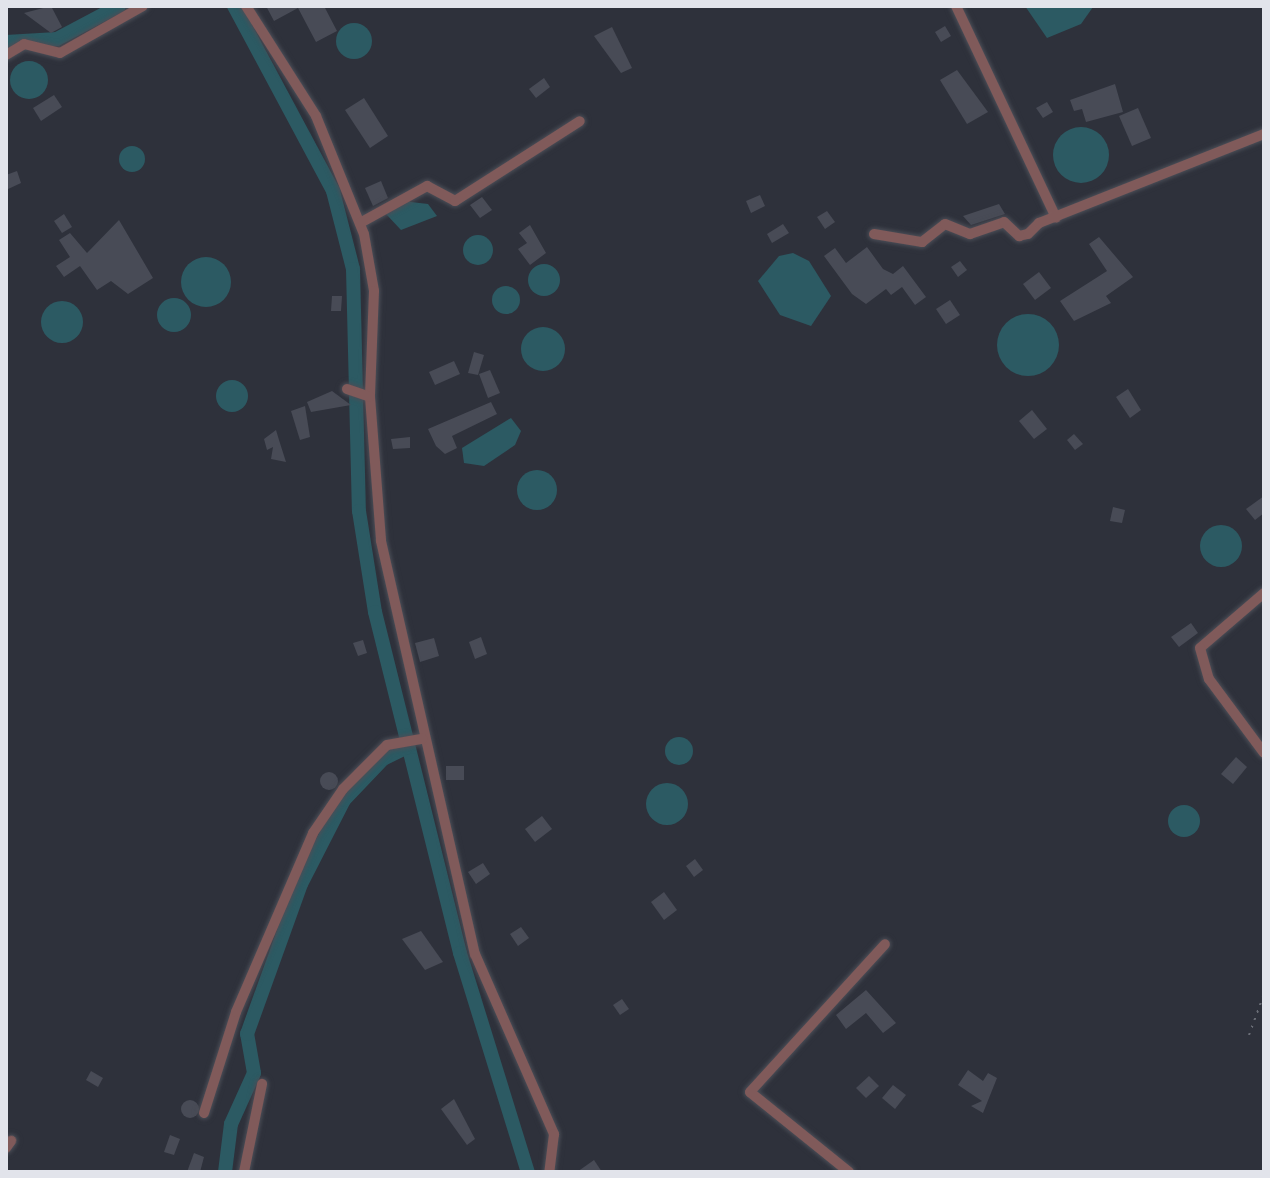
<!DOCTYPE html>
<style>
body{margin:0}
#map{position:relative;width:1270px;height:1178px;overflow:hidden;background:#2e313b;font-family:"PT Sans Narrow",sans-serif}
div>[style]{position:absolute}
.water>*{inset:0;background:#2c5a63}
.round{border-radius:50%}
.canal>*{height:14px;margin:-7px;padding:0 7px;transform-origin:7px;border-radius:7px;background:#2c5a63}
.building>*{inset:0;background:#484b56}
.path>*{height:2px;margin-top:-1px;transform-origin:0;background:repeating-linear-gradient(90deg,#6a6d76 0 2px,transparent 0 8px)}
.roads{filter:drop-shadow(0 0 2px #4b4e57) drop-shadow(0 0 2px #4b4e57)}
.street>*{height:10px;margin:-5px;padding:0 5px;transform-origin:5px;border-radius:5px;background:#805a5a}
span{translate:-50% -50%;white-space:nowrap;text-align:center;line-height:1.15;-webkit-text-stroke:6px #2e313b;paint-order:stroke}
.frame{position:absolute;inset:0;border:8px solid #e2e4eb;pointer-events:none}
</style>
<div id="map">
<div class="water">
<i style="clip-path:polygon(1025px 6px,1092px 6px,1093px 7px,1081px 24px,1047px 38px)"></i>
<i class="round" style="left:336px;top:23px;width:36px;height:36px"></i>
<i class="round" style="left:10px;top:61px;width:38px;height:38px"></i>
<i class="round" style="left:1053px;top:127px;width:56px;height:56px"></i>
<i class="round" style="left:119px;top:146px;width:26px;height:26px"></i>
<i style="clip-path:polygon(403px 201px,428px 204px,437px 216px,401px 230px,386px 214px)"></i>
<i class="round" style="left:463px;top:235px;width:30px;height:30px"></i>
<i style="clip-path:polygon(793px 253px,809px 261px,831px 296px,811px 326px,780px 315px,758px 281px,779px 256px)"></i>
<i class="round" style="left:181px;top:257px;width:50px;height:50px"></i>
<i class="round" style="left:528px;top:264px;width:32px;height:32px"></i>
<i class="round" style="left:492px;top:286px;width:28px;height:28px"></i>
<i class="round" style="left:157px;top:298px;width:34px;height:34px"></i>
<i class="round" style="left:41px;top:301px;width:42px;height:42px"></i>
<i class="round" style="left:997px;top:314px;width:62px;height:62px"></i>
<i class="round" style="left:521px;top:327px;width:44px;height:44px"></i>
<i class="round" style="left:216px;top:380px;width:32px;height:32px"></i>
<i style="clip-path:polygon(511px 418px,521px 431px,515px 445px,484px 466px,464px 463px,462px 448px)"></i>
<i class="round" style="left:517px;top:470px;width:40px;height:40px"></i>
<i class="round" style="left:1200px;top:525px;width:42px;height:42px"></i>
<i class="round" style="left:665px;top:737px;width:28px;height:28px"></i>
<i class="round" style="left:646px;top:783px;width:42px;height:42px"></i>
<i class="round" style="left:1168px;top:805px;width:32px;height:32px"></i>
</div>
<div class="canal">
<i style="left:234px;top:6px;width:210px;rotate:61.8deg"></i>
<i style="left:333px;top:191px;width:81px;rotate:75.6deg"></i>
<i style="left:353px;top:269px;width:242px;rotate:88.6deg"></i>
<i style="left:359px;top:511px;width:102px;rotate:81deg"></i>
<i style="left:375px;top:612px;width:351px;rotate:76deg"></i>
<i style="left:460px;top:953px;width:229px;rotate:72.8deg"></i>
<i style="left:6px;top:42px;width:51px;rotate:-3.4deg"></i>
<i style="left:57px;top:39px;width:70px;rotate:-28deg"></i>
<i style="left:225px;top:1172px;width:48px;rotate:-82.9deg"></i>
<i style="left:231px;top:1124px;width:56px;rotate:-65.7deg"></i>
<i style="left:254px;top:1073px;width:40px;rotate:-100deg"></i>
<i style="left:247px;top:1034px;width:159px;rotate:-70.2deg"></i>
<i style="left:301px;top:884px;width:94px;rotate:-62.9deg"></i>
<i style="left:344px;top:800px;width:57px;rotate:-46.4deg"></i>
<i style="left:383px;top:759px;width:25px;rotate:-26deg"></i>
</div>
<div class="building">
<i style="clip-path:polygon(51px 6px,62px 27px,51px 33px,24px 13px)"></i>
<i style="clip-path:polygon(266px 6px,324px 6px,337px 31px,316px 42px,298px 8px,274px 21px)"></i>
<i style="clip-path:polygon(945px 26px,951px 36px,941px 42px,935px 32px)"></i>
<i style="clip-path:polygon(612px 27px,632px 68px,621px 73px,594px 36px)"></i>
<i style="clip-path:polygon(957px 70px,988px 112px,967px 124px,940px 80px)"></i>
<i style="clip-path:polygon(544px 78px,550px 87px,536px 98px,529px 89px)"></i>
<i style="clip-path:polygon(1115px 84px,1123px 112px,1086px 122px,1082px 109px,1074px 111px,1070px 100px)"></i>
<i style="clip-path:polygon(54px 95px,62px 107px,41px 121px,33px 108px)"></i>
<i style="clip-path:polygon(364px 98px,388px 136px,370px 148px,345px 110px)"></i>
<i style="clip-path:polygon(1047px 102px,1053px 112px,1043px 118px,1036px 108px)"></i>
<i style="clip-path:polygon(1138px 108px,1151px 138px,1132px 146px,1119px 116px)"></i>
<i style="clip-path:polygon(17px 171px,21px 183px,6px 190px,6px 175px)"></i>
<i style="clip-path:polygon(381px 181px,388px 198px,373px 206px,365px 188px)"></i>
<i style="clip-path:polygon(760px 195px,765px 206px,751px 213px,746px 201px)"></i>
<i style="clip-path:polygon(482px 197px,492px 210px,480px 218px,470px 205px)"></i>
<i style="clip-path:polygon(999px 204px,1005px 214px,971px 225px,963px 216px)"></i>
<i style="clip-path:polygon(827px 211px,835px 222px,825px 229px,817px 217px)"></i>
<i style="clip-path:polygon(64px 214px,72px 227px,62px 233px,54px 221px)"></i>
<i style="clip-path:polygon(119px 220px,153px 278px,128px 294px,111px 281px,97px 290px,80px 266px,64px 277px,56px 266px,70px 257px,59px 240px,70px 233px,87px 253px)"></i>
<i style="clip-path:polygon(783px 224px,789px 233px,772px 243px,767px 234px)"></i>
<i style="clip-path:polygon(530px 225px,546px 253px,530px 265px,518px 249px,527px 243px,519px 233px)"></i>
<i style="clip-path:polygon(1099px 237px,1133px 277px,1106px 296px,1111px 303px,1074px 321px,1060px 301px,1107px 271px,1089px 244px)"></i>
<i style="clip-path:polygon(867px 247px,883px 269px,893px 274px,903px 266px,926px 297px,915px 305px,902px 287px,891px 295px,886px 289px,866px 304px,852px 294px,824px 256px,835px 248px,846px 263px)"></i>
<i style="clip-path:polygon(960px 261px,967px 270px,958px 277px,951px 267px)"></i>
<i style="clip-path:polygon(1039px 272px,1051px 288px,1035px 300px,1023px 284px)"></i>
<i style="clip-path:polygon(332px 296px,342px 296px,341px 311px,331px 311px)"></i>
<i style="clip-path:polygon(950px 300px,960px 315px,946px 324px,936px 309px)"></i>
<i style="clip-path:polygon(474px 352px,484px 355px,478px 375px,468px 373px)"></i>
<i style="clip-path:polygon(454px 361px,460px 374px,435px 385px,429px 372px)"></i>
<i style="clip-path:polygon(490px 370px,500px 393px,488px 398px,479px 374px)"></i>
<i style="clip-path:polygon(1128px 389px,1141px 410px,1130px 418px,1116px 397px)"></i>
<i style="clip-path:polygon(332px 391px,351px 405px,311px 412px,307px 402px)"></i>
<i style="clip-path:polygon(491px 402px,497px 414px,452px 436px,457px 448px,445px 454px,436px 446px,428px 429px)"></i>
<i style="clip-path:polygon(305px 406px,310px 437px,300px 440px,291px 411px)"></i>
<i style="clip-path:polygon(1032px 410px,1047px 429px,1034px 439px,1019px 421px)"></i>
<i style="clip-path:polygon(276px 430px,279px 440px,286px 462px,271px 459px,273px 447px,267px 450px,264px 439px)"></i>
<i style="clip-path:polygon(1074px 434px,1083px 444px,1075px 450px,1067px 440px)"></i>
<i style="clip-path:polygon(410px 437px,410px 448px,393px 449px,391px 439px)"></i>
<i style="clip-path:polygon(1264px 496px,1264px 513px,1255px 520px,1246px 509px)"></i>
<i style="clip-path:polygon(1113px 507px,1125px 510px,1122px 523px,1110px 521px)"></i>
<i style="clip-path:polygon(1191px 623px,1198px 633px,1179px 647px,1171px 637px)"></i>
<i style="clip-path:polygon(481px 637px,487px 654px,475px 659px,469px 642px)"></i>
<i style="clip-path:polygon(434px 638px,439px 656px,420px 662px,415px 643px)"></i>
<i style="clip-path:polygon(363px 640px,367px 653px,358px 656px,353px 643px)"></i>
<i style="clip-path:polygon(1236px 757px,1247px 767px,1233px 784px,1221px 774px)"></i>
<i style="clip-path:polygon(446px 766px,464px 766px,464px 780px,446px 780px)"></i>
<i class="round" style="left:320px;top:772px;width:18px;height:18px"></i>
<i style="clip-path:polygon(542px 816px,552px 829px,535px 842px,525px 829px)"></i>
<i style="clip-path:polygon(695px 859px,703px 870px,694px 877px,686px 866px)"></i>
<i style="clip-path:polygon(483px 863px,490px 874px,476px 884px,468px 872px)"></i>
<i style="clip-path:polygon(664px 892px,677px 910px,664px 920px,651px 902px)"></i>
<i style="clip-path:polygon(521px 927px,529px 938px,518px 946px,510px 934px)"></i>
<i style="clip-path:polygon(421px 931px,443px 962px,425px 970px,402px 939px)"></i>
<i style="clip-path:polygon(866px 990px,896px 1023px,883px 1033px,866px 1013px,846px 1029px,836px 1015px)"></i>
<i style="clip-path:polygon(622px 999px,629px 1009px,620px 1015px,613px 1005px)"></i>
<i style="clip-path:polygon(968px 1070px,983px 1081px,988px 1073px,997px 1078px,983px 1113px,971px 1106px,982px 1101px,958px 1085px)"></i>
<i style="clip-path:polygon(91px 1071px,103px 1078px,98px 1087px,86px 1080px)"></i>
<i style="clip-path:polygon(869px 1076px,879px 1086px,866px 1098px,856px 1088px)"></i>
<i style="clip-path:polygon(893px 1085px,906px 1095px,895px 1109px,882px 1098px)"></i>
<i style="clip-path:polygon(454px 1099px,475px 1139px,467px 1145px,441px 1109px)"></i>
<i class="round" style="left:181px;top:1100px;width:18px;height:18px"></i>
<i style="clip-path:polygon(170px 1135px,180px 1139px,174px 1155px,164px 1152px)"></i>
<i style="clip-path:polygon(194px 1153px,204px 1157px,200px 1172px,187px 1172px)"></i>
<i style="clip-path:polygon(594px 1160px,602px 1172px,577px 1172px)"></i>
</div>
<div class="path">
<i style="left:1249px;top:1035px;width:44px;rotate:-69.9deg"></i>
</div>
<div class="roads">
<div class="street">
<i style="left:246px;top:6px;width:130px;rotate:57.5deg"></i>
<i style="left:316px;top:116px;width:127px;rotate:67.9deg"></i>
<i style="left:364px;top:234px;width:58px;rotate:80deg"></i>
<i style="left:374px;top:291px;width:106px;rotate:92.2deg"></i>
<i style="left:370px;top:397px;width:144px;rotate:85.6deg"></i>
<i style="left:381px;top:541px;width:424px;rotate:77.2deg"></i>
<i style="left:475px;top:954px;width:197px;rotate:66.3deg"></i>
<i style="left:554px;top:1134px;width:38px;rotate:97deg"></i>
<i style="left:956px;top:6px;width:234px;rotate:64.7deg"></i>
<i style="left:6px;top:55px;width:21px;rotate:-31deg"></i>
<i style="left:24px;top:44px;width:37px;rotate:14deg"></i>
<i style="left:60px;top:53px;width:95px;rotate:-29.5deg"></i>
<i style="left:360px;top:223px;width:77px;rotate:-28.9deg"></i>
<i style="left:427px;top:186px;width:32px;rotate:28deg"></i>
<i style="left:455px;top:201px;width:148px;rotate:-32.6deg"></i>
<i style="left:874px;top:234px;width:49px;rotate:9.5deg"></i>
<i style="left:922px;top:242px;width:29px;rotate:-38deg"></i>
<i style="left:945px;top:224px;width:27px;rotate:22deg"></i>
<i style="left:970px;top:234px;width:36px;rotate:-19deg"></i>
<i style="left:1004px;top:222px;width:21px;rotate:43deg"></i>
<i style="left:1019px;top:236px;width:9px;rotate:-13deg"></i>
<i style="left:1028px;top:234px;width:16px;rotate:-45deg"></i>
<i style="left:1039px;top:223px;width:242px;rotate:-21.6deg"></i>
<i style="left:347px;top:389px;width:24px;rotate:19deg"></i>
<i style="left:1264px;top:593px;width:84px;rotate:139.3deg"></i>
<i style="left:1200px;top:648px;width:32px;rotate:74deg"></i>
<i style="left:1209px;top:679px;width:92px;rotate:53.4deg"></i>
<i style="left:204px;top:1113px;width:106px;rotate:-72.4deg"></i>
<i style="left:236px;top:1012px;width:195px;rotate:-66.7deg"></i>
<i style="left:313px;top:833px;width:53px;rotate:-55.7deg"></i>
<i style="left:343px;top:789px;width:62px;rotate:-45deg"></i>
<i style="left:387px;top:745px;width:36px;rotate:-10deg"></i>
<i style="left:6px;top:1148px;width:9px;rotate:-54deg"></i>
<i style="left:244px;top:1172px;width:90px;rotate:-78.4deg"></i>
<i style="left:849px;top:1172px;width:127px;rotate:-141.1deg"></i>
<i style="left:750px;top:1092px;width:200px;rotate:-47.6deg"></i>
</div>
</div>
<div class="frame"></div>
</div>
